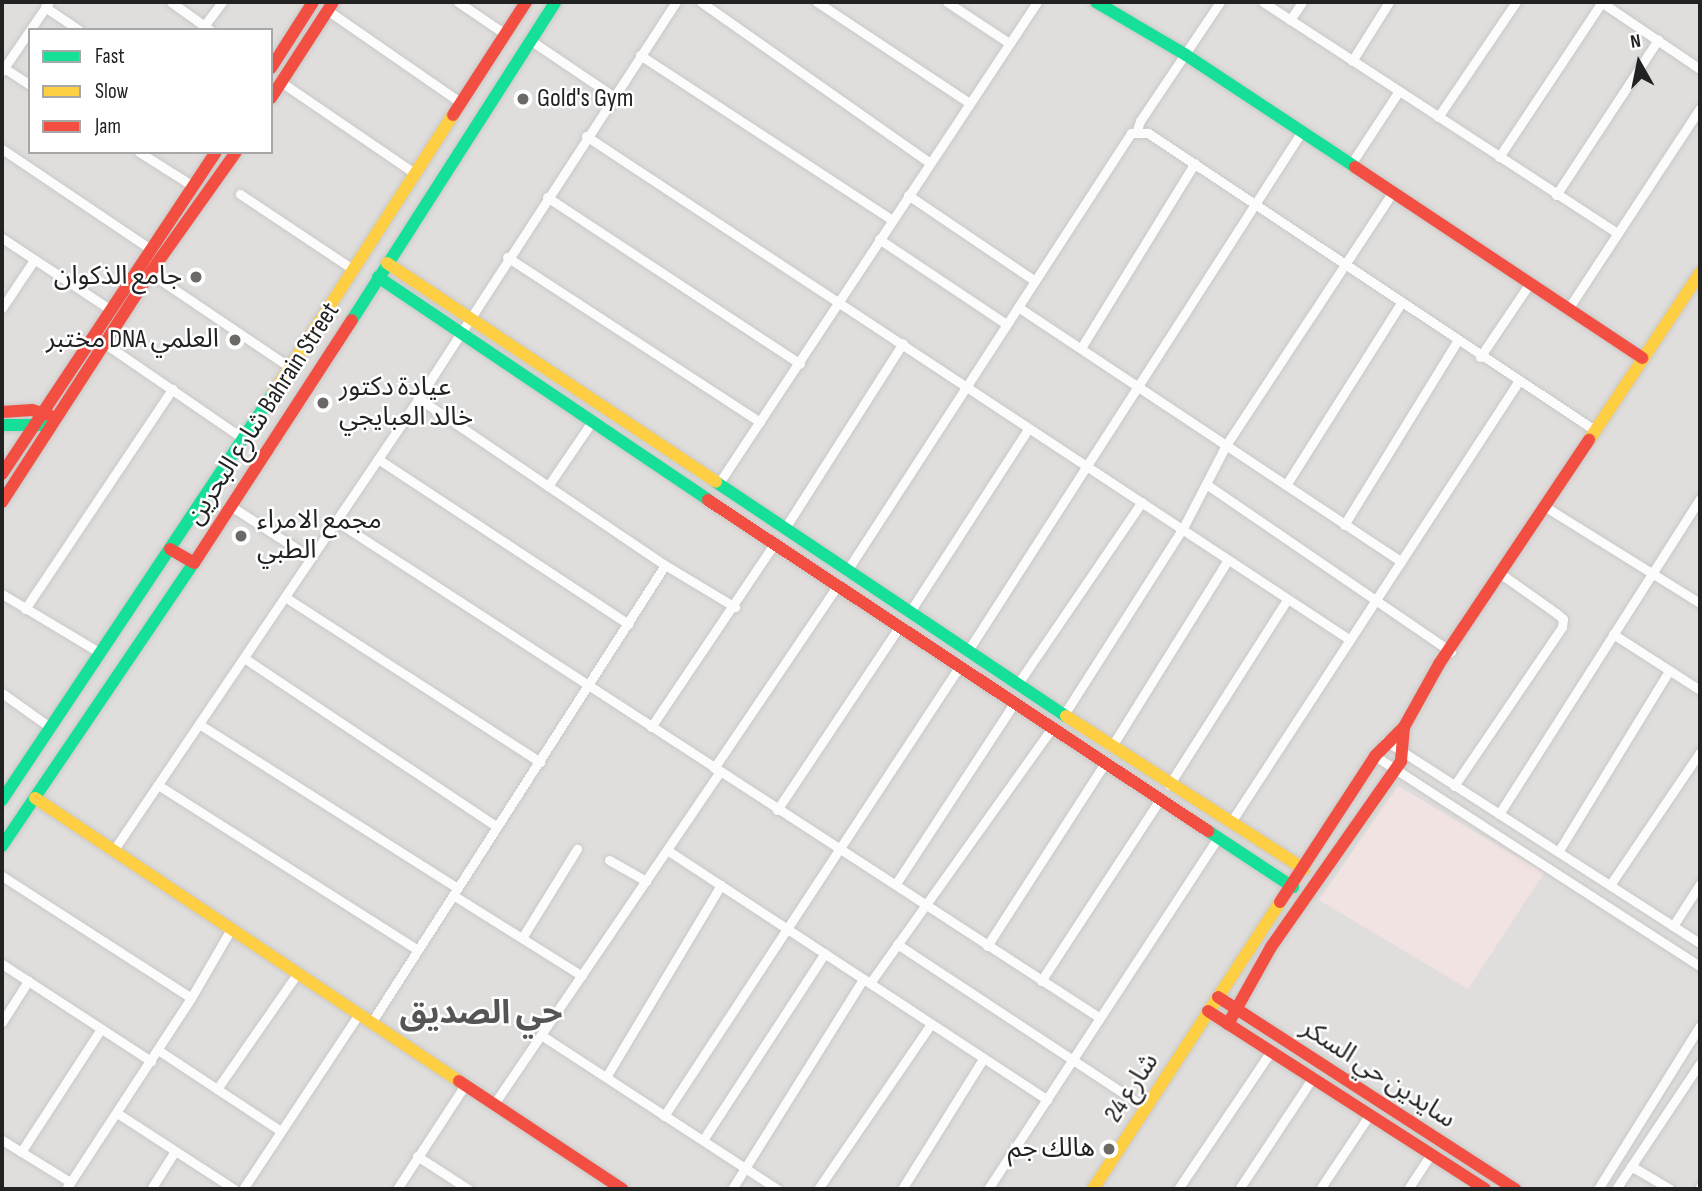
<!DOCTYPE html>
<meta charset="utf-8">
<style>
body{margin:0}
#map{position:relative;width:1702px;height:1191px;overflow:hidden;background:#f0eeeb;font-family:"Sofia Sans Condensed","Noto Sans Arabic",sans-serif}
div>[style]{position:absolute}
.residential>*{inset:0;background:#dfdedc}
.commercial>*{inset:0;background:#f1e3e1}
.roads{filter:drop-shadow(0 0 2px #c9c8c7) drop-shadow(0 0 2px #c9c8c7)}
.street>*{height:9px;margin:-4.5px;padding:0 4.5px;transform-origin:4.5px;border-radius:4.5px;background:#fdfcfc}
.fast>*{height:12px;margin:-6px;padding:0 6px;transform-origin:6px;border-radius:6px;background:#16e098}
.slow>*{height:12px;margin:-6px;padding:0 6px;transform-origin:6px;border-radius:6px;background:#ffcf43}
.jam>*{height:12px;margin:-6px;padding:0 6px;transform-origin:6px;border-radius:6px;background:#f24e42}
.dots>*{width:19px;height:19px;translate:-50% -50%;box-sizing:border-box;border:4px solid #fff;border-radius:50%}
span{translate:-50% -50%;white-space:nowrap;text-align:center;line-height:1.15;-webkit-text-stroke:5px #fff;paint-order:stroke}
.poi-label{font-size:26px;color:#222}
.left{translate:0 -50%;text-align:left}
.right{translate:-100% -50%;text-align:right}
.street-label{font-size:26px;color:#222}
.district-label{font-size:33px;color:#555;font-weight:700}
.frame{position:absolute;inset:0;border:4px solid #222;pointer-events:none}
.legend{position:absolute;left:28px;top:28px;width:245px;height:126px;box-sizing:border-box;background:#fff;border:2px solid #a7a7a7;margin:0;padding:9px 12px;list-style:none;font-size:21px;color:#222}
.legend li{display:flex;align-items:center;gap:14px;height:35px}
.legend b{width:35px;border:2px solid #a7a7a7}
.north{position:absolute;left:1604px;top:28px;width:70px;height:70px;-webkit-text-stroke:5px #fff;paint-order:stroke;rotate:351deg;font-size:19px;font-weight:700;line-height:28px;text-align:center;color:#222}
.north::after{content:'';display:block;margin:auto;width:24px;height:32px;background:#222;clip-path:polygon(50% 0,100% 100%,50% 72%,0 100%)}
</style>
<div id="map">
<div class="residential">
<i style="clip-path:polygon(evenodd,2px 2px,1700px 2px,1700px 1189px,2px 1189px,2px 2px,30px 30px,271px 30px,271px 152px,30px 152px,30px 30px)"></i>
</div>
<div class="commercial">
<i style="clip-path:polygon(1398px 786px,1544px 873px,1468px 989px,1319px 900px)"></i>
</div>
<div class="roads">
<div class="street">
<i style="left:171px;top:2px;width:48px;rotate:35.7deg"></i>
<i style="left:458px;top:2px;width:57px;rotate:34.2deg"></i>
<i style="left:701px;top:2px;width:280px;rotate:35.1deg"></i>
<i style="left:817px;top:2px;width:181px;rotate:33.5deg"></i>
<i style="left:947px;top:2px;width:74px;rotate:33.5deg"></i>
<i style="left:1263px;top:2px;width:421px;rotate:33.1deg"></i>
<i style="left:1601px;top:2px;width:120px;rotate:34.1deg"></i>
<i style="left:45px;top:7px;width:41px;rotate:34.1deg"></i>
<i style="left:327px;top:10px;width:162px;rotate:34.7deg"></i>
<i style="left:1290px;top:20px;width:22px;rotate:-56deg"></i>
<i style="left:204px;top:26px;width:30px;rotate:-53deg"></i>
<i style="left:530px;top:40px;width:100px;rotate:34deg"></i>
<i style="left:640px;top:55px;width:301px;rotate:33.2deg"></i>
<i style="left:1352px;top:61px;width:70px;rotate:-57.9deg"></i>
<i style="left:4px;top:68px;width:31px;rotate:33deg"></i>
<i style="left:2px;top:71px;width:83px;rotate:-55.7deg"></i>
<i style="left:281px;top:82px;width:160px;rotate:34.3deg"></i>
<i style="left:1438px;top:117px;width:139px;rotate:-55.9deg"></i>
<i style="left:1136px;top:133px;width:13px;rotate:-72deg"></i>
<i style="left:1140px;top:121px;width:143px;rotate:-56.1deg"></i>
<i style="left:586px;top:136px;width:915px;rotate:33.41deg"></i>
<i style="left:2px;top:149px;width:179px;rotate:34deg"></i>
<i style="left:139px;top:152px;width:64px;rotate:32.2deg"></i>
<i style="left:1499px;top:157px;width:186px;rotate:-56.4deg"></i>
<i style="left:1351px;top:164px;width:87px;rotate:-56.7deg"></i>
<i style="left:240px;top:194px;width:133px;rotate:33.7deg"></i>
<i style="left:908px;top:195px;width:153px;rotate:34.1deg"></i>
<i style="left:1556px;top:195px;width:186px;rotate:-56.7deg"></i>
<i style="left:547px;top:197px;width:303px;rotate:33.4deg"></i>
<i style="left:2px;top:238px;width:127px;rotate:33.4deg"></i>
<i style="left:879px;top:239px;width:153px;rotate:33.8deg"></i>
<i style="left:507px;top:257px;width:302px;rotate:33.1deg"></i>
<i style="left:150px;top:273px;width:166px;rotate:34deg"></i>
<i style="left:1018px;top:307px;width:460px;rotate:33.6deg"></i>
<i style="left:2px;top:308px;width:58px;rotate:-56.3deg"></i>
<i style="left:1568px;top:309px;width:240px;rotate:-56.7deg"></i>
<i style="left:104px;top:343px;width:168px;rotate:34.5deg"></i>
<i style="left:1081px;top:348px;width:217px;rotate:-58.4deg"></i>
<i style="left:1480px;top:357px;width:89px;rotate:-56deg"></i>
<i style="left:418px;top:398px;width:298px;rotate:34.1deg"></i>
<i style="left:665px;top:565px;width:82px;rotate:31deg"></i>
<i style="left:378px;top:459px;width:300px;rotate:33.4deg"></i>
<i style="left:719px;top:483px;width:577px;rotate:-56.53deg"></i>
<i style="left:1206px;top:484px;width:297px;rotate:34.4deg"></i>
<i style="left:1286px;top:485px;width:215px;rotate:-57.7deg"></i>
<i style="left:548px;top:486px;width:76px;rotate:-55.7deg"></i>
<i style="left:1544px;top:506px;width:184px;rotate:31.9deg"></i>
<i style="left:232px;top:507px;width:94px;rotate:32.8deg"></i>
<i style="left:336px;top:521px;width:911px;rotate:33.04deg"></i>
<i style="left:1344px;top:525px;width:216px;rotate:-58.4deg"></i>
<i style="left:785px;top:528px;width:219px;rotate:-57.5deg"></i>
<i style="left:848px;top:569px;width:520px;rotate:-57.01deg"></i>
<i style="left:1131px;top:133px;width:17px"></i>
<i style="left:1148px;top:133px;width:534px;rotate:33.63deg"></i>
<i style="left:2px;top:594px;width:113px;rotate:30.9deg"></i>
<i style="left:285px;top:597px;width:304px;rotate:32.9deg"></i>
<i style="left:25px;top:609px;width:265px;rotate:-56.2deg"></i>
<i style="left:911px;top:610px;width:216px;rotate:-57.1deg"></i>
<i style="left:1613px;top:634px;width:103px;rotate:32.8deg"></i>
<i style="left:969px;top:649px;width:616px;rotate:-57.26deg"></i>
<i style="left:244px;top:658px;width:304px;rotate:33.7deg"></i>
<i style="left:1019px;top:682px;width:218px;rotate:-55.7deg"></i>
<i style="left:2px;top:693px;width:60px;rotate:35.5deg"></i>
<i style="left:1065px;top:713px;width:219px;rotate:-57.5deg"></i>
<i style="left:1183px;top:528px;width:93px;rotate:-62.6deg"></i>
<i style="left:1226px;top:445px;width:303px;rotate:-56.6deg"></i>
<i style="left:199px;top:724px;width:306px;rotate:32.4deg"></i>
<i style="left:651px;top:727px;width:220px;rotate:-56.1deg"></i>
<i style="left:1386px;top:741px;width:373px;rotate:32.8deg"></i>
<i style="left:1112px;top:746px;width:218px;rotate:-58.1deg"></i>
<i style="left:1375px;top:756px;width:387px;rotate:32.9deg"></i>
<i style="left:714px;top:768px;width:220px;rotate:-55.9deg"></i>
<i style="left:158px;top:785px;width:306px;rotate:32.4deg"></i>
<i style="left:1169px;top:785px;width:218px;rotate:-57.5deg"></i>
<i style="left:1454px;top:786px;width:192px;rotate:-55.8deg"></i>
<i style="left:1562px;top:627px;width:8px;rotate:-83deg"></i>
<i style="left:1563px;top:619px;width:9px;rotate:-139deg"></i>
<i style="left:1556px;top:613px;width:67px;rotate:-144.7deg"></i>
<i style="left:777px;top:810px;width:220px;rotate:-56.3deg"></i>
<i style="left:1499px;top:814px;width:375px;rotate:-57.5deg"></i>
<i style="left:1231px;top:822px;width:525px;rotate:-56.88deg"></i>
<i style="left:667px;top:850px;width:455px;rotate:33.3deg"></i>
<i style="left:113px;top:851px;width:529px;rotate:-55.95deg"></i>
<i style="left:409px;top:413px;width:490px;rotate:-57deg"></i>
<i style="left:1558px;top:852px;width:212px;rotate:-58.5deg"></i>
<i style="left:609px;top:860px;width:43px;rotate:29.6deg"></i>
<i style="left:2px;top:876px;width:225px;rotate:32.8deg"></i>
<i style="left:897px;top:882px;width:214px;rotate:-56.8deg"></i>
<i style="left:1610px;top:885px;width:161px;rotate:-55.9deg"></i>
<i style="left:453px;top:895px;width:152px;rotate:32.1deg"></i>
<i style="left:1673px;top:926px;width:50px;rotate:-57.3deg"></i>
<i style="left:522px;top:938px;width:105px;rotate:-58.3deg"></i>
<i style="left:897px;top:944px;width:298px;rotate:33.4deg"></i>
<i style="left:987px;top:946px;width:218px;rotate:-57.2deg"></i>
<i style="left:2px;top:964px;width:178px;rotate:33.1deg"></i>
<i style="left:1041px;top:981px;width:217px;rotate:-56.8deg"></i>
<i style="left:870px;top:983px;width:313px;rotate:-54.5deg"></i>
<i style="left:2px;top:1022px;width:49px;rotate:-57.6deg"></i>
<i style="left:371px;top:1023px;width:544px;rotate:-57.3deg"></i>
<i style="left:541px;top:1035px;width:282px;rotate:33.1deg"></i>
<i style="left:158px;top:1050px;width:147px;rotate:33.4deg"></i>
<i style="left:606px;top:1077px;width:224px;rotate:-59.1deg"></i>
<i style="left:217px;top:1089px;width:140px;rotate:-55.2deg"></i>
<i style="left:494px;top:1104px;width:402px;rotate:-55.8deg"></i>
<i style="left:117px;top:1113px;width:140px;rotate:33deg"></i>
<i style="left:664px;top:1116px;width:537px;rotate:-56.69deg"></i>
<i style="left:2px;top:1140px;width:80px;rotate:31.7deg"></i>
<i style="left:703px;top:1140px;width:223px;rotate:-56.9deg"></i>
<i style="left:21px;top:1152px;width:147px;rotate:-57deg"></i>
<i style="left:417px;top:1156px;width:61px;rotate:32.9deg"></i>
<i style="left:1631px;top:1166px;width:45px;rotate:30.5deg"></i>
<i style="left:66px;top:1189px;width:228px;rotate:-56.8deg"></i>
<i style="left:191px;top:998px;width:80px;rotate:-59.9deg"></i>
<i style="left:151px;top:1189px;width:45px;rotate:-57.7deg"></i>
<i style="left:243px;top:1189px;width:210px;rotate:-56.5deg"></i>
<i style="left:397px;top:1189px;width:124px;rotate:-56.8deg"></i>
<i style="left:732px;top:1189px;width:248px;rotate:-58deg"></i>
<i style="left:818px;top:1189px;width:200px;rotate:-55.6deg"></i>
<i style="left:902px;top:1189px;width:153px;rotate:-58.1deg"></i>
<i style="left:988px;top:1189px;width:420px;rotate:-56.8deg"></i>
<i style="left:1178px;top:1189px;width:166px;rotate:-56deg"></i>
<i style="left:1239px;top:1189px;width:134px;rotate:-56.5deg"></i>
<i style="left:1320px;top:1189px;width:90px;rotate:-56.3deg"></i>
<i style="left:1408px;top:1189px;width:42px;rotate:-56.7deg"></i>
<i style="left:1598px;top:1189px;width:192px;rotate:-58deg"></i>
<i style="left:1616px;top:1189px;width:151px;rotate:-56.3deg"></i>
<i style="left:1699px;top:1189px;width:2px;rotate:-63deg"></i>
</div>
<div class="fast">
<i style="left:1096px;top:2px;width:104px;rotate:30.5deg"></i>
<i style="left:1186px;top:55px;width:203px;rotate:33.5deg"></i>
<i style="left:378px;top:277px;width:398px;rotate:34deg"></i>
<i style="left:352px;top:320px;width:377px;rotate:-57.4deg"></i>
<i style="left:2px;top:425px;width:41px"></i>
<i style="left:716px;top:482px;width:421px;rotate:33.8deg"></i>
<i style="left:2px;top:800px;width:488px;rotate:-56.3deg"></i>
<i style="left:1208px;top:831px;width:102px;rotate:33.4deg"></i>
<i style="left:2px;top:846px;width:346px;rotate:-55.9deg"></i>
</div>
<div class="slow">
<i style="left:387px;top:263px;width:395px;rotate:33.6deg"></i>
<i style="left:273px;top:394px;width:332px;rotate:-57.2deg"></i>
<i style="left:1589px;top:440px;width:201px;rotate:-56.4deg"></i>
<i style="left:1066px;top:716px;width:283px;rotate:32.7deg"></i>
<i style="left:35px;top:798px;width:510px;rotate:33.72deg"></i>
<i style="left:1093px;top:1189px;width:343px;rotate:-56.9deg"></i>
</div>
<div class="jam">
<i style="left:271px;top:68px;width:78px;rotate:-57.5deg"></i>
<i style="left:271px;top:98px;width:114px;rotate:-57.1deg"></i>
<i style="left:453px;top:115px;width:135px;rotate:-57.1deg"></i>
<i style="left:1355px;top:167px;width:345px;rotate:33.6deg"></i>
<i style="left:2px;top:412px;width:30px;rotate:-4deg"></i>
<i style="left:32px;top:410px;width:18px;rotate:16deg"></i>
<i style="left:2px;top:474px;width:387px;rotate:-56.4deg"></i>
<i style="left:708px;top:500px;width:600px;rotate:33.5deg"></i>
<i style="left:2px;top:502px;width:273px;rotate:-57.1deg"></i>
<i style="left:150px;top:273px;width:148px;rotate:-54.6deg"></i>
<i style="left:170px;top:549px;width:28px;rotate:30deg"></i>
<i style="left:196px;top:560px;width:286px;rotate:-57deg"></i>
<i style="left:1280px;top:902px;width:174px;rotate:-56.9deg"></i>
<i style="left:1375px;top:756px;width:41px;rotate:-45deg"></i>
<i style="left:1404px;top:727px;width:72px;rotate:-60.9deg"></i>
<i style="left:1439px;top:664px;width:270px;rotate:-56.2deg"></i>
<i style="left:1218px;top:997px;width:354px;rotate:32.9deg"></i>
<i style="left:1208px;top:1011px;width:329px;rotate:32.7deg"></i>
<i style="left:1228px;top:1024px;width:88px;rotate:-60.8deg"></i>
<i style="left:1271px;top:947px;width:227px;rotate:-55deg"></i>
<i style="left:1401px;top:761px;width:34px;rotate:-85deg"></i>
<i style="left:459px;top:1081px;width:196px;rotate:33.5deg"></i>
</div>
</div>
<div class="dots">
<i style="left:523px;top:99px;background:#6a6968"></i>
<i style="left:196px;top:277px;background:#6a6968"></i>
<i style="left:235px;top:340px;background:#6a6968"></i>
<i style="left:323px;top:403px;background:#6a6968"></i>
<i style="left:241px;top:536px;background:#6a6968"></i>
<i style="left:1109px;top:1149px;background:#6a6968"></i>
</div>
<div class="poi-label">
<span class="left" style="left:537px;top:99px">Gold's Gym</span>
<span class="right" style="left:182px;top:277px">جامع الذكوان</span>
<span class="right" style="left:219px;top:340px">مختبر DNA العلمي</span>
<span class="left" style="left:339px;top:403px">عيادة دكتور<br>خالد العبايجي</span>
<span class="left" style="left:257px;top:536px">مجمع الامراء<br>الطبي</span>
<span class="right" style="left:1095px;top:1149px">هالك جم</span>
</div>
<div class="street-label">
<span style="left:263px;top:414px;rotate:-57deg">شارع البحرين Bahrain Street</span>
<span style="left:1378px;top:1074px;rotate:33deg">سايدين حي السكر</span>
<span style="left:1132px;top:1088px;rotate:-57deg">شارع 24</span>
</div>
<div class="district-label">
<span style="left:481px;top:1014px">حي الصديق</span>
</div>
<div class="frame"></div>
<ul class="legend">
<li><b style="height:9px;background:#16e098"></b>Fast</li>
<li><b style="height:9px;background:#ffcf43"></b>Slow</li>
<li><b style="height:9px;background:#f24e42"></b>Jam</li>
</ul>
<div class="north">N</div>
</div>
